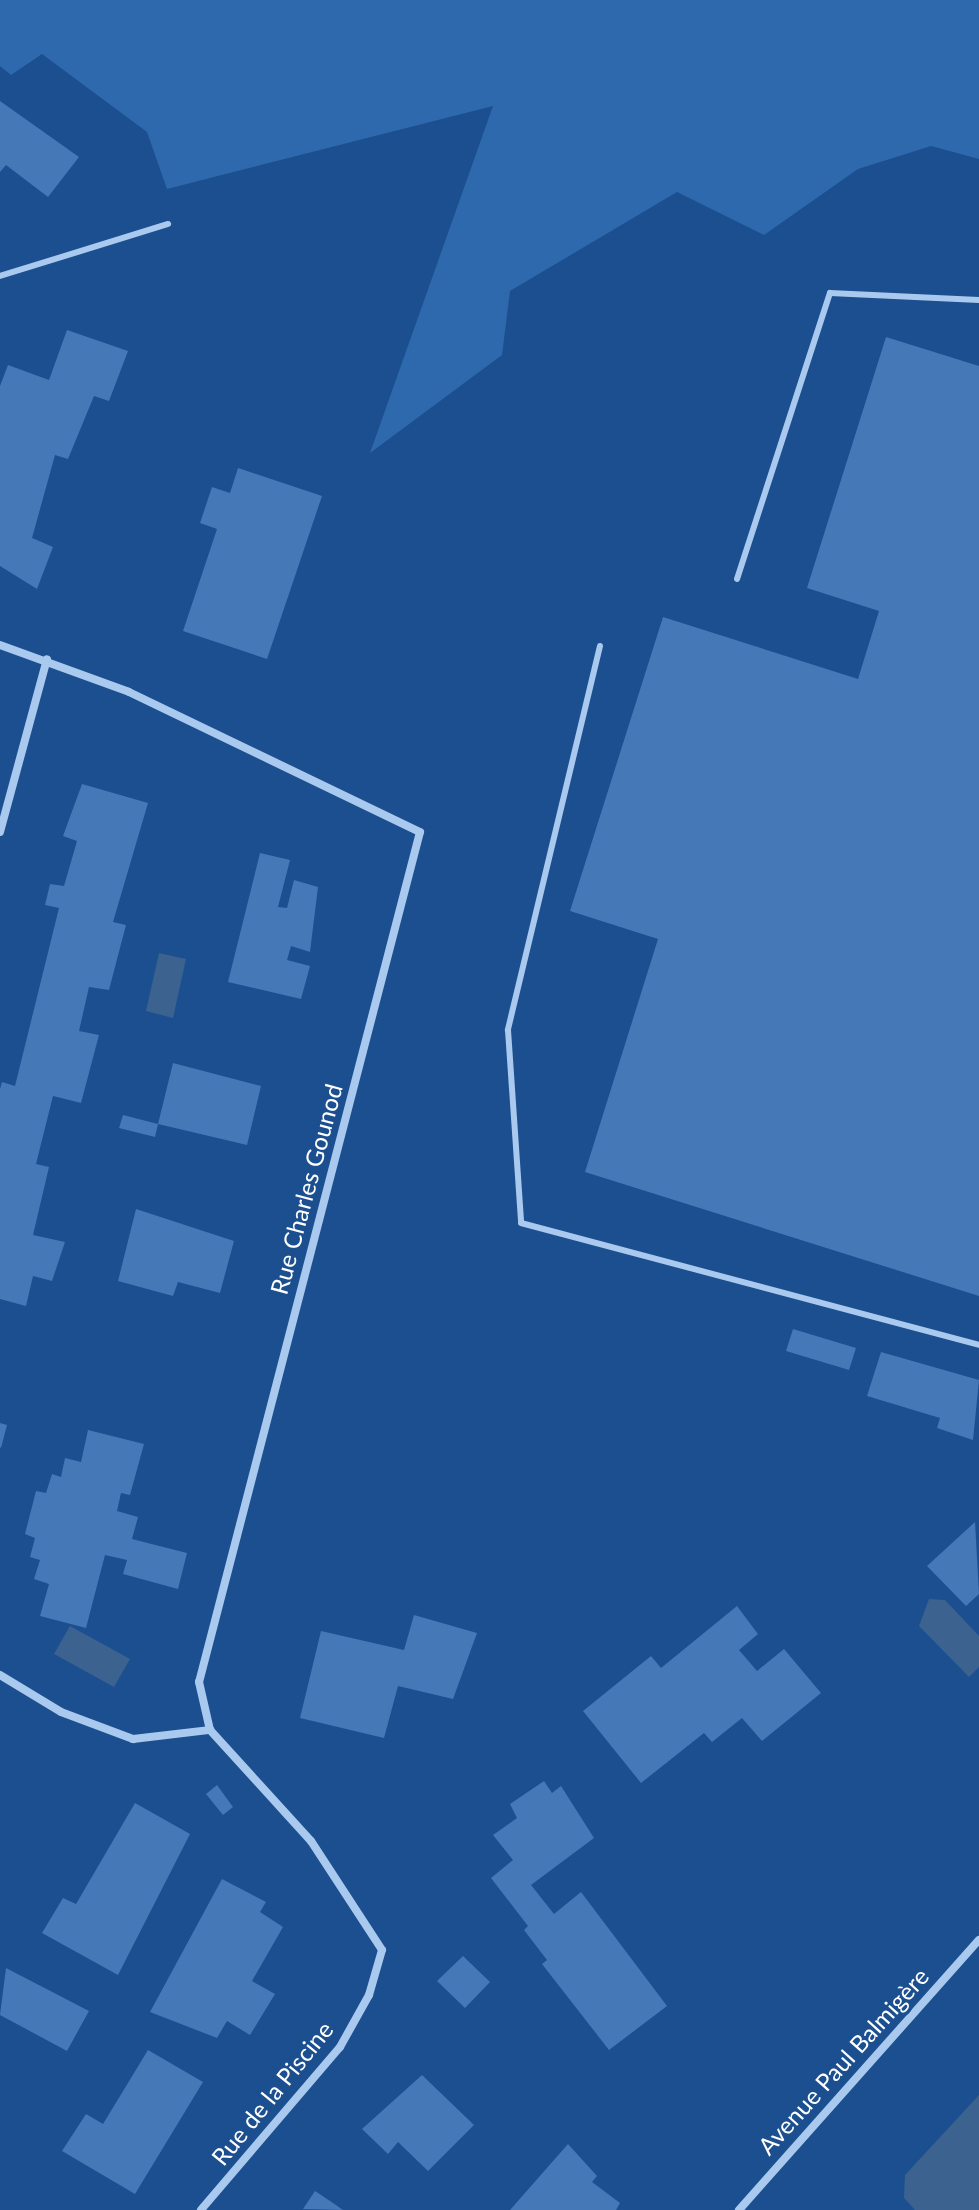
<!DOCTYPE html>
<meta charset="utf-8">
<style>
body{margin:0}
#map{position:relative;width:979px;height:2210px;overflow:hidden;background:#1b4f8f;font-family:Lato,sans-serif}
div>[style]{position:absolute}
.green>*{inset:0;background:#2e69ad}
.water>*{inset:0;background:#3c6290}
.building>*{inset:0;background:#4478b7}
.service>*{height:6px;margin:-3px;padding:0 3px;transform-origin:3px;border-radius:3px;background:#a9c9ee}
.minor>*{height:8px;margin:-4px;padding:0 4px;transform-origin:4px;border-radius:4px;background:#a9c9ee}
span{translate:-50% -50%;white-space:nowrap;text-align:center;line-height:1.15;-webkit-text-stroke:7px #1b4f8f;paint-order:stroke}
.street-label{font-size:24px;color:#fff}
</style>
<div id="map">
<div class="green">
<i style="clip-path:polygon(0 0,979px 0,979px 159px,931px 146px,858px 169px,764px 235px,677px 192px,510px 291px,502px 355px,370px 453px,493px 106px,167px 189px,147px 132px,42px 54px,11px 75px,0 66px)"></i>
</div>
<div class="water">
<i style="clip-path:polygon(159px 953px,186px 959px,173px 1018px,146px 1011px)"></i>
<i style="clip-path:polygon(929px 1599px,945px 1600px,979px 1636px,979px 1667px,969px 1677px,919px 1626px)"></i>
<i style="clip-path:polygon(70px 1626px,130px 1659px,114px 1687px,54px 1654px)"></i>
<i style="clip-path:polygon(979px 2095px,979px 2210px,915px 2210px,904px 2198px,905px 2175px)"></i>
</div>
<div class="building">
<i style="clip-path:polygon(0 101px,79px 157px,48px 197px,6px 165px,0 172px)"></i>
<i style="clip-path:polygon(67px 330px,128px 351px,109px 401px,94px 396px,68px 459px,55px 455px,32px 538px,53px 547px,37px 589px,0 566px,0 386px,8px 365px,49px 380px)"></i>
<i style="clip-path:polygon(886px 337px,979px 366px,979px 1296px,585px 1172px,658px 939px,570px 911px,663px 617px,858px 679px,879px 611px,807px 588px)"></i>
<i style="clip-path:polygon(238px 468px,322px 496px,267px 659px,183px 631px,217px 529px,200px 523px,212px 487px,230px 493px)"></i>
<i style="clip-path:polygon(82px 784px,148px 803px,113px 922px,126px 925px,109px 990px,89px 987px,79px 1031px,99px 1035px,81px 1103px,53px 1096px,36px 1164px,49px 1167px,33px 1235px,65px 1242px,52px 1281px,33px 1276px,26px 1306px,0 1299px,0 1089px,2px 1082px,15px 1086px,59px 908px,45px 905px,50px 884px,64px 886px,77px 841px,63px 836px)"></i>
<i style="clip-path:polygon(260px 853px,290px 860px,278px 907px,287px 908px,294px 880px,318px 887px,310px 952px,291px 946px,287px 960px,310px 966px,301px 999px,228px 982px)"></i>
<i style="clip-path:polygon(173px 1063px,261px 1086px,247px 1145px,158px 1124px)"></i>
<i style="clip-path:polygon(123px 1115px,158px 1124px,155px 1137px,119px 1128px)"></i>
<i style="clip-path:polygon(136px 1209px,234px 1241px,220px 1293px,178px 1282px,173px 1296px,118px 1281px)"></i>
<i style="clip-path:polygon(793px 1329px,856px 1348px,849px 1370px,786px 1351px)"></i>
<i style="clip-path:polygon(881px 1352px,979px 1380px,973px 1440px,937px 1428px,940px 1418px,867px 1396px)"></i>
<i style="clip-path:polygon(0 1423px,7px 1425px,1px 1448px,0 1447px)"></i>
<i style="clip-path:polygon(88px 1430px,144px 1444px,130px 1495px,121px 1493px,117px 1511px,138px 1517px,132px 1539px,187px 1553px,178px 1589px,123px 1574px,127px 1560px,105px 1555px,86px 1628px,40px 1616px,49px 1584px,34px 1579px,40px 1560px,30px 1557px,35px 1538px,25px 1534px,36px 1491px,46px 1493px,52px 1474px,61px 1477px,65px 1458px,81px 1462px)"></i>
<i style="clip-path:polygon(975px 1522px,979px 1594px,966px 1606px,927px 1566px)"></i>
<i style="clip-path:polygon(737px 1606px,758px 1634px,739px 1650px,757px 1671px,784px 1649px,821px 1693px,762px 1741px,742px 1718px,712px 1742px,704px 1733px,641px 1783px,583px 1711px,651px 1656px,661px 1668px)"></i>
<i style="clip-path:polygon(414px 1615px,477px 1633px,453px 1699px,398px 1686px,384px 1738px,300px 1718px,321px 1631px,404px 1650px)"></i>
<i style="clip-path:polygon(544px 1781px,552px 1793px,561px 1786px,594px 1838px,531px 1885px,554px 1914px,581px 1892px,667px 2006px,609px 2050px,542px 1964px,547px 1960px,524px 1930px,528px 1926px,491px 1878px,513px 1860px,493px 1835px,517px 1818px,510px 1804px)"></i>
<i style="clip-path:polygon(217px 1785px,233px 1807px,223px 1815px,206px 1794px)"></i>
<i style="clip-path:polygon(135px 1803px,190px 1834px,118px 1975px,42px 1933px,63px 1898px,76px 1904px)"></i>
<i style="clip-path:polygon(222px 1879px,266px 1902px,260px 1912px,283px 1927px,252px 1981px,275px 1994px,250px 2035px,227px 2021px,217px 2038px,150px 2012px)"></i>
<i style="clip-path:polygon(463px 1956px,490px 1982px,465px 2008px,437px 1981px)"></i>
<i style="clip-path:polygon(6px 1968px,89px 2011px,67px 2051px,0 2015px)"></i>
<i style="clip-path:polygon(148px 2050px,203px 2082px,135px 2194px,62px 2151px,86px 2114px,103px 2124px)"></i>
<i style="clip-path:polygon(422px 2075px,474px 2125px,428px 2171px,398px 2142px,388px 2154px,362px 2129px)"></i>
<i style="clip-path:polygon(568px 2144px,597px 2176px,592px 2182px,620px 2203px,616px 2210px,510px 2210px)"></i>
<i style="clip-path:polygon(315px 2191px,333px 2203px,343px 2210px,303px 2209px)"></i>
</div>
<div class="service">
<i style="left:0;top:276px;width:176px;rotate:-17.2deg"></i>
<i style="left:737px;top:579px;width:301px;rotate:-72deg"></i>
<i style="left:830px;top:293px;width:149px;rotate:2.7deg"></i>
<i style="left:600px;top:646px;width:395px;rotate:103.5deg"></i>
<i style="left:508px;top:1030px;width:193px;rotate:86.1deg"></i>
<i style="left:521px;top:1223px;width:474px;rotate:14.9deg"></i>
</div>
<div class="minor">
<i style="left:0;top:645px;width:137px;rotate:20deg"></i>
<i style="left:129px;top:692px;width:323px;rotate:25.7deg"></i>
<i style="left:420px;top:832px;width:878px;rotate:104.57deg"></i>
<i style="left:199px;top:1682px;width:49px;rotate:77.1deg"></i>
<i style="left:210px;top:1730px;width:150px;rotate:47.7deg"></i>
<i style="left:311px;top:1841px;width:130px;rotate:56.9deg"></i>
<i style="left:382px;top:1950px;width:47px;rotate:106.1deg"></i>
<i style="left:369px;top:1995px;width:60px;rotate:119.1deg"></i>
<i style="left:340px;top:2047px;width:214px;rotate:130.5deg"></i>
<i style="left:0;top:832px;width:179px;rotate:-74.8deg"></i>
<i style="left:0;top:1675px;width:71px;rotate:31.2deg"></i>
<i style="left:61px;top:1712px;width:77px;rotate:20.6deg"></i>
<i style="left:133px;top:1739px;width:78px;rotate:-6.7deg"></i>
<i style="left:739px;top:2210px;width:361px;rotate:-48.4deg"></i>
</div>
<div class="street-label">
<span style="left:306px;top:1189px;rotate:-75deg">Rue Charles Gounod</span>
<span style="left:843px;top:2061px;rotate:-48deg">Avenue Paul Balmigère</span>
<span style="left:272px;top:2093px;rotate:-51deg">Rue de la Piscine</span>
</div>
</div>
